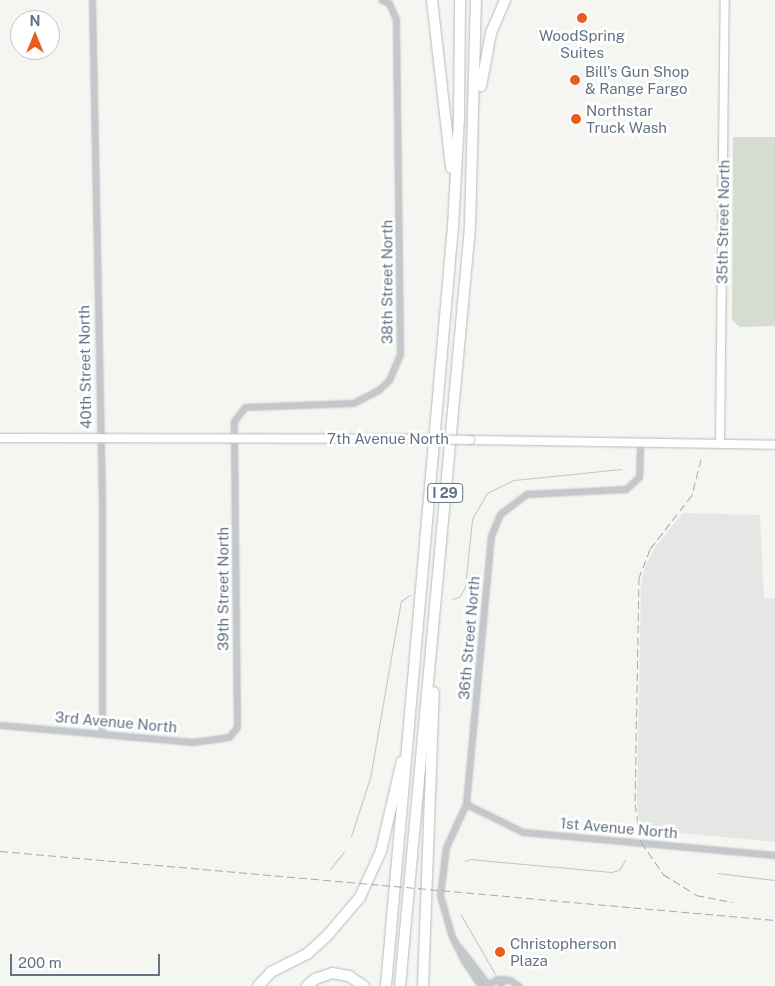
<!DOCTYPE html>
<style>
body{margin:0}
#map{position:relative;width:775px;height:986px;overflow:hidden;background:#f5f5f1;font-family:"Public Sans",sans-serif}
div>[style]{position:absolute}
.built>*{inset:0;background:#e6e7e5}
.green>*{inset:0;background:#d5ddd2}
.stream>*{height:1px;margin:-0.5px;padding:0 0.5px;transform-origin:0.5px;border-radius:0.5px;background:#bdc8cd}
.roads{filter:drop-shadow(0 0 1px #b7bbc0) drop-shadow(0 0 1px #b7bbc0)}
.street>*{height:5px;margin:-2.5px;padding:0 2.5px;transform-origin:2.5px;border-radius:2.5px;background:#c5c8cb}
.secondary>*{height:8px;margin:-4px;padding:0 4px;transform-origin:4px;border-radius:4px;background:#fff}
.highway>*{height:10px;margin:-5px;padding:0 5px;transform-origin:5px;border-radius:5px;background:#fff}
.rail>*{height:1px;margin-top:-0.5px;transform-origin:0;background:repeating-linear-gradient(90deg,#a4aab0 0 8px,transparent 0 12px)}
.bridges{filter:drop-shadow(0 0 1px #b7bbc0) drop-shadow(0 0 1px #b7bbc0)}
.secondary-bridge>*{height:8px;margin:-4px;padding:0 4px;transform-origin:4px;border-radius:4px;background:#fff}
.dots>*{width:14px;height:14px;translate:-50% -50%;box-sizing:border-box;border:2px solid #fff;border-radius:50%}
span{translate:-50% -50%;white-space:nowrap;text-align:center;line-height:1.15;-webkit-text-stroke:5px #fff;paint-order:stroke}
.shield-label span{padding:1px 4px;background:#fff;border:1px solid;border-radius:4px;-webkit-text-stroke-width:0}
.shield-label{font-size:14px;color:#637384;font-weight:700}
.poi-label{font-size:15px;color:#637384}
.left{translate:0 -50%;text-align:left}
.street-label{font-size:15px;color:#637384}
.north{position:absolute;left:10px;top:10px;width:50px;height:50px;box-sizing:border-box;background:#fff;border:1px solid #c1c7ce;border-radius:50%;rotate:0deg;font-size:14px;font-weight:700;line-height:20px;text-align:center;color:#637384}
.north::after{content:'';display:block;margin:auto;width:18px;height:22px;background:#ea5b1c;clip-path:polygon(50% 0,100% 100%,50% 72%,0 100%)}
.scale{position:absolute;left:10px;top:954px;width:150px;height:22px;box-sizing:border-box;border:2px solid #637384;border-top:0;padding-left:6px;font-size:15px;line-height:18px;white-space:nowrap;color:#637384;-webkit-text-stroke:4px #fff;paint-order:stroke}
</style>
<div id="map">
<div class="built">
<i style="clip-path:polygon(683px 513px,760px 515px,764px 598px,775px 598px,775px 842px,640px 829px,637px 806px,641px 586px,645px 567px,656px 546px)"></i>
</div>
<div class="green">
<i style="clip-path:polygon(733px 137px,775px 137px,775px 326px,740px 327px,732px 320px)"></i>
</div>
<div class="stream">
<i style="left:452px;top:599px;width:7px;rotate:-16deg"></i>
<i style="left:459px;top:597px;width:12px;rotate:-59deg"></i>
<i style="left:465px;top:587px;width:68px;rotate:-84.1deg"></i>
<i style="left:472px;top:519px;width:30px;rotate:-60deg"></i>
<i style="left:487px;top:493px;width:30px;rotate:-26deg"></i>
<i style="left:514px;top:480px;width:108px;rotate:-5.9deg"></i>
<i style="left:351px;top:836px;width:61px;rotate:-71.9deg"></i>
<i style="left:370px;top:778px;width:180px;rotate:-80.1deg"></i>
<i style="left:401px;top:601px;width:11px;rotate:-34deg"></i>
<i style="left:465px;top:861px;width:5px;rotate:-22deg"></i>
<i style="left:470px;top:859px;width:142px;rotate:5.3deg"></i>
<i style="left:611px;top:872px;width:8px;rotate:-14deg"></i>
<i style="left:619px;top:870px;width:12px;rotate:-59deg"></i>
<i style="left:330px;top:869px;width:22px;rotate:-51deg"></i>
<i style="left:717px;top:873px;width:58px;rotate:6.9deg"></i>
<i style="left:461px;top:915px;width:68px;rotate:60deg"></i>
</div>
<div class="roads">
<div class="street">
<i style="left:92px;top:0;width:502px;rotate:88.86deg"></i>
<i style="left:102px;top:502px;width:231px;rotate:90deg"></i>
<i style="left:0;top:725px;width:194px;rotate:5deg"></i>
<i style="left:193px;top:742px;width:36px;rotate:-8deg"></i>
<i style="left:229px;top:737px;width:13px;rotate:-51deg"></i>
<i style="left:237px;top:727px;width:306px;rotate:-90.6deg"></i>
<i style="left:234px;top:421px;width:18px;rotate:-52deg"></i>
<i style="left:245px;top:407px;width:108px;rotate:-2.1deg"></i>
<i style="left:353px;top:403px;width:28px;rotate:-27deg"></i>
<i style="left:378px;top:390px;width:15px;rotate:-42deg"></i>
<i style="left:389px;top:380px;width:28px;rotate:-67deg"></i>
<i style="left:400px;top:354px;width:335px;rotate:-90.7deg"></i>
<i style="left:396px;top:19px;width:17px;rotate:-114deg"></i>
<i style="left:389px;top:3px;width:8px;rotate:-157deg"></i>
<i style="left:466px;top:804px;width:64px;rotate:26.2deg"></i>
<i style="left:523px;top:832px;width:253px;rotate:5.2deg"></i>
<i style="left:459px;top:947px;width:49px;rotate:52.4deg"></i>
<i style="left:481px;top:986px;width:30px;rotate:-124deg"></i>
<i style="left:464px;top:961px;width:30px;rotate:-116deg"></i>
<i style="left:451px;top:934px;width:41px;rotate:-105.8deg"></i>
<i style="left:440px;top:895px;width:48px;rotate:-82.9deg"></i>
<i style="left:446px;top:847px;width:47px;rotate:-65.1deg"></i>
<i style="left:466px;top:804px;width:269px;rotate:-84.7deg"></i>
<i style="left:491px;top:536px;width:24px;rotate:-68deg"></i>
<i style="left:500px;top:514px;width:34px;rotate:-37deg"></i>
<i style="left:527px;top:494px;width:99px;rotate:-2.9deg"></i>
<i style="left:626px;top:489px;width:18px;rotate:-43deg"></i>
<i style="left:639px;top:477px;width:34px;rotate:-88deg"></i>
<i style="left:486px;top:986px;width:13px;rotate:-32deg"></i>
<i style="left:497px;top:979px;width:13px;rotate:4deg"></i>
<i style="left:510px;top:980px;width:11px;rotate:34deg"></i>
<i style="left:500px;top:986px;width:8px;rotate:-67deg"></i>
</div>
<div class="secondary">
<i style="left:0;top:438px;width:415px;rotate:0.1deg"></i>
<i style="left:470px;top:440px;width:305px;rotate:0.9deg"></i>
<i style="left:720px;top:444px;width:444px;rotate:-89.4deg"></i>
</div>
<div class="highway">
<i style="left:432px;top:0;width:169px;rotate:83.5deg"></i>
<i style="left:481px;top:86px;width:54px;rotate:-79.3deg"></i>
<i style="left:491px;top:33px;width:36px;rotate:-67deg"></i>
<i style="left:258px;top:986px;width:19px;rotate:-47deg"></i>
<i style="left:271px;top:972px;width:40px;rotate:-26.6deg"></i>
<i style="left:307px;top:954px;width:25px;rotate:-42deg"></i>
<i style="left:326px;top:937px;width:52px;rotate:-49.6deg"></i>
<i style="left:360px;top:897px;width:51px;rotate:-65.5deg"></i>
<i style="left:381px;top:851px;width:92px;rotate:-76.9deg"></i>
<i style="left:307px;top:986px;width:11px;rotate:-41deg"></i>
<i style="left:315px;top:979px;width:18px;rotate:-19deg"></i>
<i style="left:332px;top:973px;width:17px;rotate:10deg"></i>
<i style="left:349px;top:976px;width:18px;rotate:34deg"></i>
<i style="left:386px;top:986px;width:763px;rotate:-84.96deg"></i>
<i style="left:453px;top:226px;width:107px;rotate:-86.8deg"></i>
<i style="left:459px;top:119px;width:119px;rotate:-89.5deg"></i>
<i style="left:400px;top:986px;width:762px;rotate:-84.73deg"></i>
<i style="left:470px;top:227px;width:227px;rotate:-88.5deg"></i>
<i style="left:423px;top:986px;width:294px;rotate:-87.9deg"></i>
</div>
</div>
<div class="rail">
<i style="left:701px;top:459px;width:37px;rotate:104deg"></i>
<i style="left:692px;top:495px;width:68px;rotate:127.9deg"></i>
<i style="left:650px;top:549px;width:30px;rotate:111deg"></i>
<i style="left:639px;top:577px;width:227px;rotate:91deg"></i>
<i style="left:635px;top:804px;width:38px;rotate:81deg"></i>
<i style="left:641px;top:842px;width:39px;rotate:55deg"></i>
<i style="left:663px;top:874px;width:39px;rotate:32deg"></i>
<i style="left:696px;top:895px;width:37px;rotate:11deg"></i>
<i style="left:0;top:851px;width:778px;rotate:5.09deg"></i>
</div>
<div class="bridges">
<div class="secondary-bridge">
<i style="left:415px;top:439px;width:55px;rotate:1deg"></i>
</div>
</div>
<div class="dots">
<i style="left:582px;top:18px;background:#ea5b1c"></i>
<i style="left:575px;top:80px;background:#ea5b1c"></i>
<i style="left:576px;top:119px;background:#ea5b1c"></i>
<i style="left:500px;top:952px;background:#ea5b1c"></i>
</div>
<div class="shield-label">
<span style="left:445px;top:493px">I 29</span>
</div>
<div class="poi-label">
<span style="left:582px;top:44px">WoodSpring<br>Suites</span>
<span class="left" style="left:585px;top:80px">Bill's Gun Shop<br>&amp; Range Fargo</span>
<span class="left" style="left:586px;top:119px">Northstar<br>Truck Wash</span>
<span class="left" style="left:510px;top:952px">Christopherson<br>Plaza</span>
</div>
<div class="street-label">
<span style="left:723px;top:222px;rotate:-89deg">35th Street North</span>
<span style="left:387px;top:282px;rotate:-90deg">38th Street North</span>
<span style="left:85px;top:367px;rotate:-91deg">40th Street North</span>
<span style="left:388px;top:439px">7th Avenue North</span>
<span style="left:223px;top:589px;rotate:-90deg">39th Street North</span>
<span style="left:469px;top:638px;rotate:-85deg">36th Street North</span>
<span style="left:116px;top:722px;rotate:5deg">3rd Avenue North</span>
<span style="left:619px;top:828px;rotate:5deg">1st Avenue North</span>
</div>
<div class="north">N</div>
<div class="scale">200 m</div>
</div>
